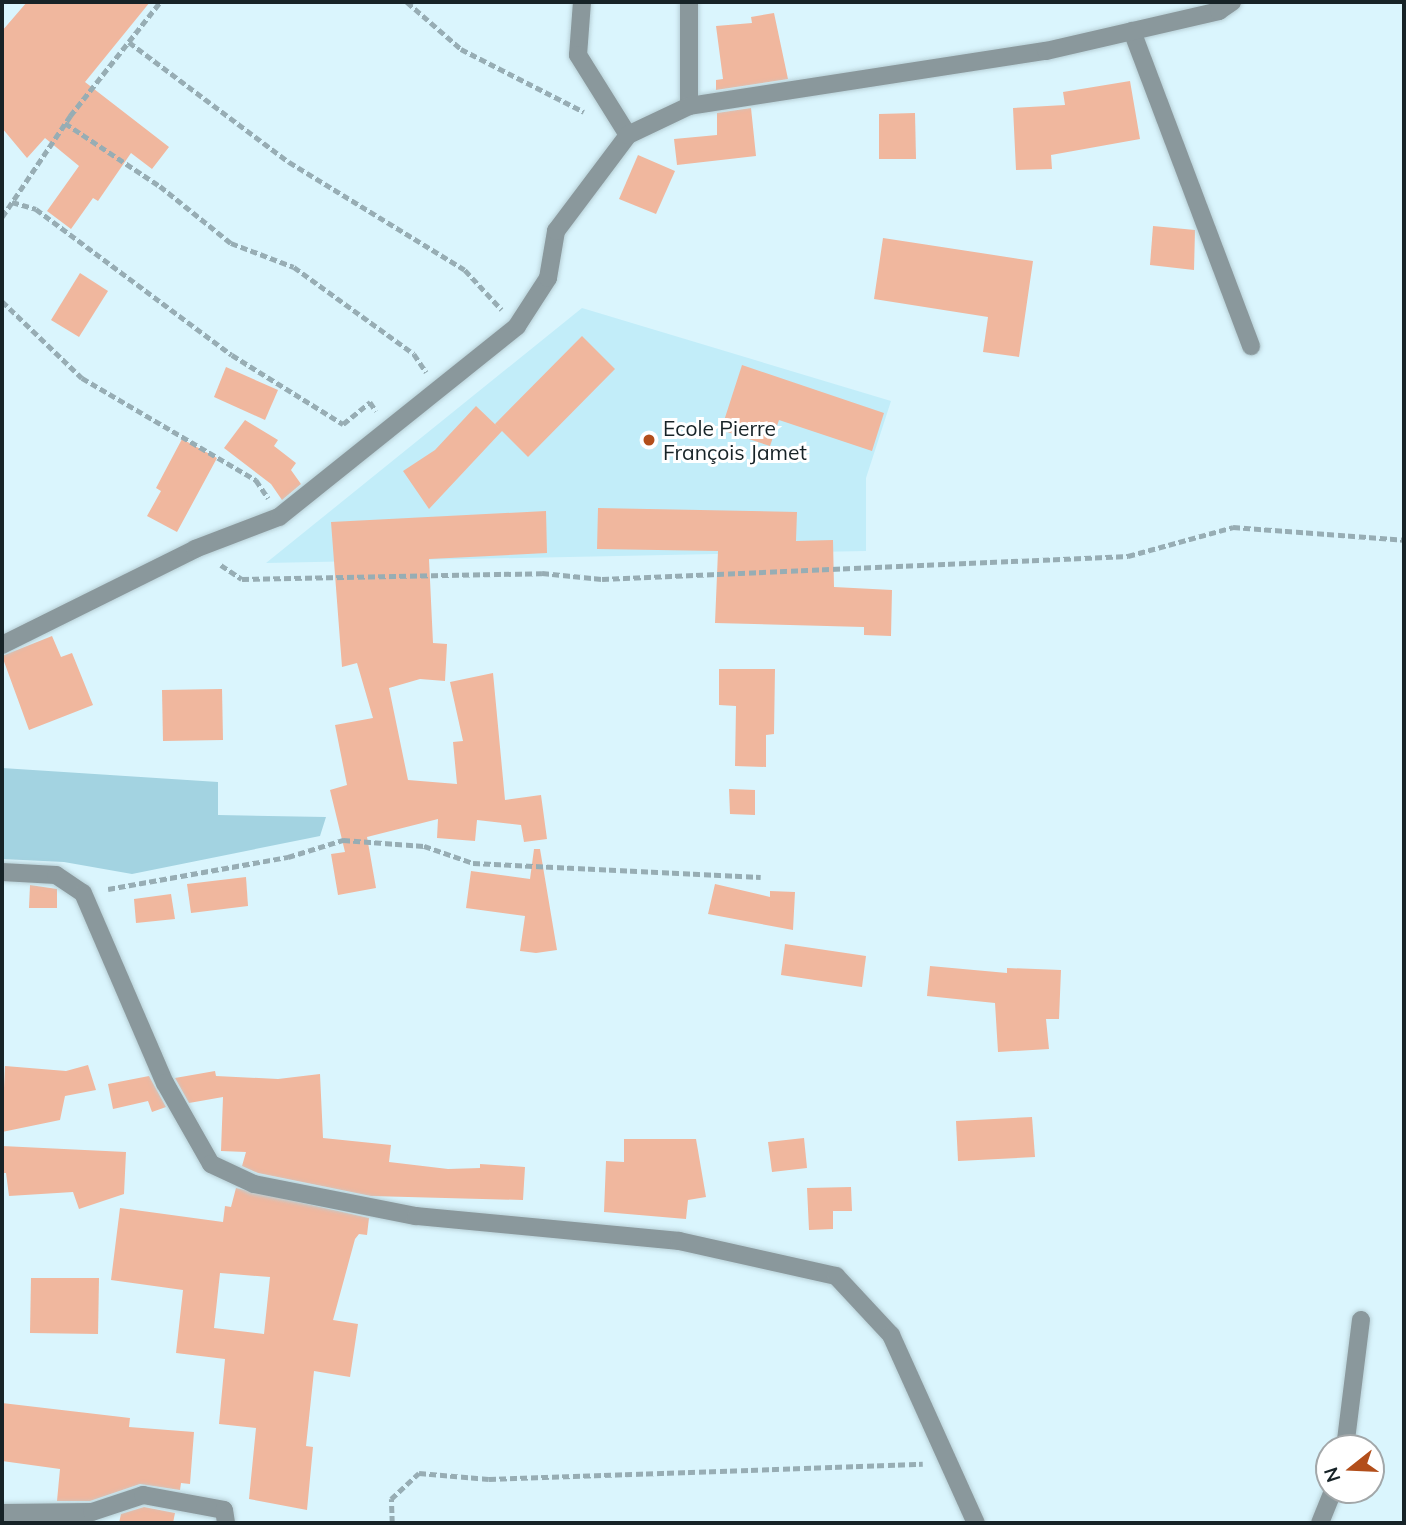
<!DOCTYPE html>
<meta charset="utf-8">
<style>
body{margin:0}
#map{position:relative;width:1406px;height:1525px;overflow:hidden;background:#daf5fd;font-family:Mulish,sans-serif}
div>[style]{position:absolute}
.built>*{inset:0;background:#c2edf9}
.green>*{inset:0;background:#a3d3e1}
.building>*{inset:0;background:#f0b79e}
.path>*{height:4.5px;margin-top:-2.25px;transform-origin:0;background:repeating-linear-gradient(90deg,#97adb4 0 7px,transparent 0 10.5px)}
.roads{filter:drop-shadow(0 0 2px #b7cfd6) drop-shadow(0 0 2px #b7cfd6)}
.minor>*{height:18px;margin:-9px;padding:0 9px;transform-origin:9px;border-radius:9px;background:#8a989c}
.dots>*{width:19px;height:19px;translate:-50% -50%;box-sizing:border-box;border:4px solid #fff;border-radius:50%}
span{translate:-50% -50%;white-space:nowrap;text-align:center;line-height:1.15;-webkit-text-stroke:6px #fff;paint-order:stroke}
.poi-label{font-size:21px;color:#172327}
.left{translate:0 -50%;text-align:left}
.frame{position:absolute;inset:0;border:4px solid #172327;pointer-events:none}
.north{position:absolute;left:1315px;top:1434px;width:70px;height:70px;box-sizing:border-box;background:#fff;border:2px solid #a2a7a9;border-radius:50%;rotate:252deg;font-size:19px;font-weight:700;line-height:28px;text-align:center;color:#172327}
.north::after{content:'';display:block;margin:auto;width:24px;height:32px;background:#b24e1b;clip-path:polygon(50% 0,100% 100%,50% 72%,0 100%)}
</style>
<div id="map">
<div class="built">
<i style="clip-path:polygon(582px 308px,891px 401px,866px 478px,866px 551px,266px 563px)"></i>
</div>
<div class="green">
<i style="clip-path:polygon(2px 768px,218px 782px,218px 815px,326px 817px,320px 836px,132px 874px,64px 862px,2px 859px)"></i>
</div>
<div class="building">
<i style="clip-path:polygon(27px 2px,150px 2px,85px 82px,169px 147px,152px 169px,131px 153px,98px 201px,93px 198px,71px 229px,47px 211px,79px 166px,45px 138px,27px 158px,2px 128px,2px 31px)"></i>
<i style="clip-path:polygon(774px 13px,788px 79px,716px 90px,716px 80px,723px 79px,716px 26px,752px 23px,751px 17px)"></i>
<i style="clip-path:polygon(1130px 81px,1140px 139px,1051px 155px,1052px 169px,1016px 170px,1013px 108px,1065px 105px,1063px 92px)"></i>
<i style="clip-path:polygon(751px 108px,756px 156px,677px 165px,674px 139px,717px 135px,717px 113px)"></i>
<i style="clip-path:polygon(915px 113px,916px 159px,879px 159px,879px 114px)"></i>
<i style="clip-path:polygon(638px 155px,675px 171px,656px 214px,619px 199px)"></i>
<i style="clip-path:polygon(1153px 226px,1195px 230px,1194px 270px,1150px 265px)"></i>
<i style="clip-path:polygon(883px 238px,1033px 261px,1019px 357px,983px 352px,988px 317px,874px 299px)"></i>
<i style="clip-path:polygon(80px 273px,108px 291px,79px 337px,51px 320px)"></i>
<i style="clip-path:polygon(582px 336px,615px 369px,528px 457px,502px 431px,429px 509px,403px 471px,435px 450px,476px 406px,499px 428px,495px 424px)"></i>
<i style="clip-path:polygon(742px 365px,884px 413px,872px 451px,779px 420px,770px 446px,721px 430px)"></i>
<i style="clip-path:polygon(226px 367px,278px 390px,265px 420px,214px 397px)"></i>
<i style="clip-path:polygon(245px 420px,278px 440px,274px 446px,296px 463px,291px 470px,301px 484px,282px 500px,271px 484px,224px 448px)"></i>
<i style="clip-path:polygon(182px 439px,217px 458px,177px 532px,147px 516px,161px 491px,156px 488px)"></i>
<i style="clip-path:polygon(598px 508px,797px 512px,796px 541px,833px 540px,834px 587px,892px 590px,891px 636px,864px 635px,864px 627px,715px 623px,718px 551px,597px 549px)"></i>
<i style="clip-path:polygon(546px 511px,547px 553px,429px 559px,433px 643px,447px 644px,445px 681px,420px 679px,389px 688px,408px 780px,457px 784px,453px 742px,463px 741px,450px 682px,493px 673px,505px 800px,541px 795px,547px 839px,524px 842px,521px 825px,477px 820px,475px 841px,437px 838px,438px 819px,367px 837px,376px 888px,338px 895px,331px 854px,345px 852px,330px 790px,347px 785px,335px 725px,373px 718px,357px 663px,342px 667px,331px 522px)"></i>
<i style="clip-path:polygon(52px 636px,61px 657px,72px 653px,93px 705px,29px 730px,2px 656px)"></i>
<i style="clip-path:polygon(719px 669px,775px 669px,774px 734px,766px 735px,766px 767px,735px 766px,736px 706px,719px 705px)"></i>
<i style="clip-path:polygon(222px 689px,223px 740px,163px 741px,162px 690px)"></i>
<i style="clip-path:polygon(729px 789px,755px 790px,755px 815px,730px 814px)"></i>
<i style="clip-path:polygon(534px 849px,540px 849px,557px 950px,536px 953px,520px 951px,525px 916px,466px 908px,471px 871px,530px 879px)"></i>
<i style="clip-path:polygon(246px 877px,248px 906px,191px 913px,187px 884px)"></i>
<i style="clip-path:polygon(715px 884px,770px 897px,770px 891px,795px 892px,793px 930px,708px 914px)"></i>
<i style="clip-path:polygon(30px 885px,57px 889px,57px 908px,29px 908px)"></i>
<i style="clip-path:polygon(171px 894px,175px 919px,136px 923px,134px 899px)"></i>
<i style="clip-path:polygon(785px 944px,866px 956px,862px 987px,781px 975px)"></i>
<i style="clip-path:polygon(930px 966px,1007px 973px,1007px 968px,1061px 970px,1059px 1019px,1046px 1019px,1049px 1049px,998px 1052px,995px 1003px,927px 996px)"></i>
<i style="clip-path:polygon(88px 1065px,96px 1090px,65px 1096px,60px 1120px,2px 1132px,5px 1066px,66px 1071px)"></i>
<i style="clip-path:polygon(215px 1071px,216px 1076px,278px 1079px,320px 1074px,323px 1138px,391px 1145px,389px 1162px,448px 1169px,480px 1168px,480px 1164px,525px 1167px,523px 1200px,371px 1196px,258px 1173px,242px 1166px,246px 1152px,221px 1151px,223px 1097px,189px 1103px,175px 1078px)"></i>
<i style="clip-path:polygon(149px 1076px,166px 1107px,152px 1112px,148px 1101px,113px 1109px,108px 1084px)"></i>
<i style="clip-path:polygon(1032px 1117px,1035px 1157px,958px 1161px,956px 1121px)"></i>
<i style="clip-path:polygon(804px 1138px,807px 1168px,772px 1172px,768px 1142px)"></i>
<i style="clip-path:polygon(624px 1139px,696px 1139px,706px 1197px,688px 1200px,686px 1219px,604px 1212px,606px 1161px,624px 1162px)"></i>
<i style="clip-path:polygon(2px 1146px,126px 1152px,124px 1194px,79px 1209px,73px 1192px,9px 1196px,6px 1173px,2px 1173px)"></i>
<i style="clip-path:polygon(851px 1187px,852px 1211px,833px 1211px,833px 1229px,809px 1230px,807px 1188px)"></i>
<i style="clip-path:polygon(evenodd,236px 1188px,369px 1218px,367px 1235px,359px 1234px,355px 1239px,333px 1320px,358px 1324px,350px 1377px,314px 1371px,306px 1446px,313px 1447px,307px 1510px,249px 1499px,256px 1428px,219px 1424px,225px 1359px,176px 1353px,183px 1290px,111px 1280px,120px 1208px,223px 1222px,225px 1206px,231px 1207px,236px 1188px,220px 1273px,270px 1277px,264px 1334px,214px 1328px,220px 1273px)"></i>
<i style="clip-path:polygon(31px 1278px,99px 1278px,98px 1334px,30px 1333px)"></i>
<i style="clip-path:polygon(2px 1403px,130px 1418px,129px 1427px,194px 1432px,190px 1484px,181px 1483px,180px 1490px,140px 1484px,90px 1501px,57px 1501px,60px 1469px,2px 1461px)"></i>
<i style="clip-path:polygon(144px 1507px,175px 1513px,173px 1523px,119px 1523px,121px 1514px)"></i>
</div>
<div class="path">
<i style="left:407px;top:2px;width:72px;rotate:41deg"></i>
<i style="left:461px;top:49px;width:138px;rotate:27.1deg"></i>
<i style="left:129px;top:42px;width:200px;rotate:36.9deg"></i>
<i style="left:289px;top:162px;width:206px;rotate:31.5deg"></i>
<i style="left:465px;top:270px;width:54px;rotate:47.2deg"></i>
<i style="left:65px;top:123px;width:114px;rotate:33.6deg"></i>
<i style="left:160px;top:186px;width:91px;rotate:38.8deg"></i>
<i style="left:231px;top:243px;width:67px;rotate:20.9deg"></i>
<i style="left:294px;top:267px;width:148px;rotate:35.9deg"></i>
<i style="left:414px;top:354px;width:22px;rotate:56deg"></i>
<i style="left:12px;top:202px;width:25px;rotate:16deg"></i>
<i style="left:36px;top:209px;width:244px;rotate:36.7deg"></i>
<i style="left:232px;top:355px;width:131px;rotate:31.9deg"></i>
<i style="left:343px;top:424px;width:35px;rotate:-39deg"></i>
<i style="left:370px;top:402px;width:11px;rotate:56deg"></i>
<i style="left:2px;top:217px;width:122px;rotate:-56deg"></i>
<i style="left:70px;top:116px;width:145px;rotate:-51.7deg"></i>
<i style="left:2px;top:301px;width:111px;rotate:43.9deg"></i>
<i style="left:82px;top:378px;width:202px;rotate:30.4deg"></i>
<i style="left:256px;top:480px;width:22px;rotate:56deg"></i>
<i style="left:221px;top:565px;width:25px;rotate:34deg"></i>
<i style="left:242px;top:579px;width:300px;rotate:-1.1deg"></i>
<i style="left:542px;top:573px;width:60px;rotate:5.7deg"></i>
<i style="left:602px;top:579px;width:527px;rotate:-2.5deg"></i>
<i style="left:1128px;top:556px;width:109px;rotate:-15.4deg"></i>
<i style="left:1233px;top:527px;width:171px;rotate:4.3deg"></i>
<i style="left:108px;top:889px;width:183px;rotate:-10.1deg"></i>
<i style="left:288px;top:857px;width:58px;rotate:-17.2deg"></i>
<i style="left:343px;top:840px;width:81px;rotate:4.2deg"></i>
<i style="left:424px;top:846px;width:52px;rotate:19.1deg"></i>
<i style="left:473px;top:863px;width:288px;rotate:2.8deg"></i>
<i style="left:392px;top:1523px;width:24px;rotate:-92deg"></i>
<i style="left:391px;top:1499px;width:38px;rotate:-43deg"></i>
<i style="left:419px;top:1473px;width:70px;rotate:4.9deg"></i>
<i style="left:489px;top:1479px;width:434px;rotate:-2deg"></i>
</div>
<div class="roads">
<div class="minor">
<i style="left:582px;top:2px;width:53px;rotate:94.3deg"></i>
<i style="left:578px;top:55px;width:94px;rotate:58deg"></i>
<i style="left:689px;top:2px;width:104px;rotate:90deg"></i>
<i style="left:1132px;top:31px;width:337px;rotate:69.3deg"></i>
<i style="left:2px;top:645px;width:216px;rotate:-26.4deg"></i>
<i style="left:195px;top:549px;width:90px;rotate:-20.9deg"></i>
<i style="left:279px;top:517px;width:305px;rotate:-38.7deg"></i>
<i style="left:517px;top:326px;width:57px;rotate:-57.1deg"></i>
<i style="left:548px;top:278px;width:48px;rotate:-80.3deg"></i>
<i style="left:556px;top:231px;width:120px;rotate:-53.1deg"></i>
<i style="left:628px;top:135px;width:68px;rotate:-25.4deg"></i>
<i style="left:689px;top:106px;width:361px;rotate:-8.8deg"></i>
<i style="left:1046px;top:51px;width:178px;rotate:-13deg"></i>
<i style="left:1219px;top:11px;width:16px;rotate:-35deg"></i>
<i style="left:2px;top:872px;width:54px;rotate:3.2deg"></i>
<i style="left:56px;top:875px;width:32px;rotate:34deg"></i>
<i style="left:83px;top:893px;width:207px;rotate:66.7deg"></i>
<i style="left:165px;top:1083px;width:93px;rotate:60.4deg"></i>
<i style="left:211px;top:1164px;width:47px;rotate:24.9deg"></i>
<i style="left:254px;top:1184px;width:165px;rotate:11.2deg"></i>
<i style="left:416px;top:1216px;width:264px;rotate:5.4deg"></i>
<i style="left:679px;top:1241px;width:161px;rotate:12.6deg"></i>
<i style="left:836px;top:1276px;width:81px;rotate:47deg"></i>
<i style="left:891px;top:1335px;width:206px;rotate:65.7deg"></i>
<i style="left:1345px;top:1448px;width:129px;rotate:-82.9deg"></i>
<i style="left:2px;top:1513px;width:90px;rotate:-0.6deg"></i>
<i style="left:92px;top:1512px;width:54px;rotate:-18.4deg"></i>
<i style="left:143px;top:1495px;width:82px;rotate:10.5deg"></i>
<i style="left:224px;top:1510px;width:13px;rotate:81deg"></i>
<i style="left:1320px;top:1523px;width:35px;rotate:-68deg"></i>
</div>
</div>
<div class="dots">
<i style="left:649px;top:440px;background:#b24e1b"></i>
</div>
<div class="poi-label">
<span class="left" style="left:663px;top:440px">Ecole Pierre<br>François Jamet</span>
</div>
<div class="frame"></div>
<div class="north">N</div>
</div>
